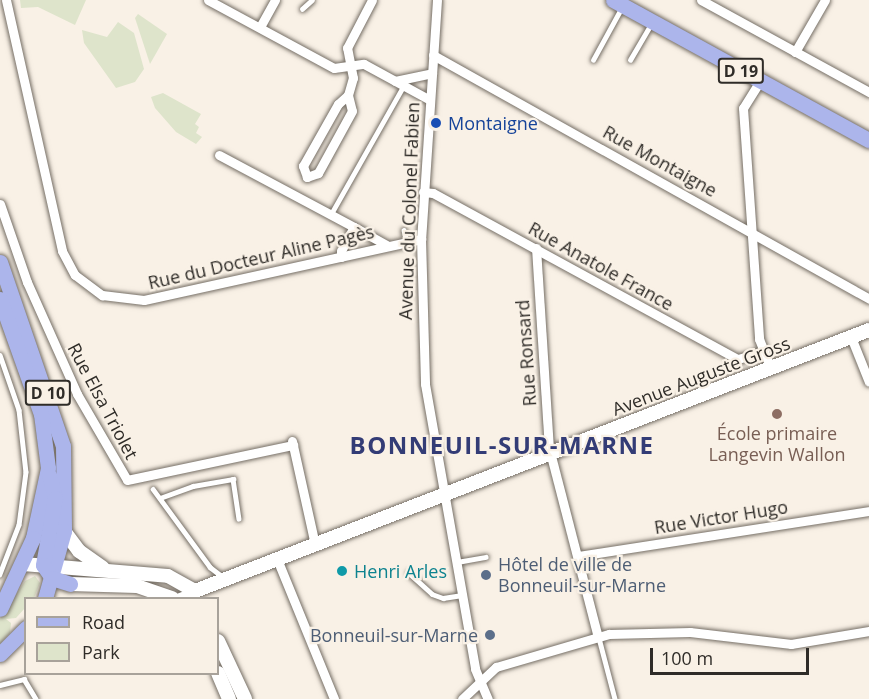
<!DOCTYPE html>
<meta charset="utf-8">
<style>
body{margin:0}
#map{position:relative;width:869px;height:699px;overflow:hidden;background:#f9f1e6;font-family:"Open Sans",sans-serif}
div>[style]{position:absolute}
.green>*{inset:0;background:#dee4cb}
.roads{filter:drop-shadow(0 0 2px #756e65) drop-shadow(0 0 2px #756e65)}
.lane>*{height:4.5px;margin:-2.25px;padding:0 2.25px;transform-origin:2.25px;border-radius:2.25px;background:#fff}
.street>*{height:9px;margin:-4.5px;padding:0 4.5px;transform-origin:4.5px;border-radius:4.5px;background:#fff}
.secondary>*{height:14px;margin:-7px;padding:0 7px;transform-origin:7px;border-radius:7px;background:#fff}
.primary>*{height:15px;margin:-7.5px;padding:0 7.5px;transform-origin:7.5px;border-radius:7.5px;background:#acb5eb}
.dots>*{width:16px;height:16px;translate:-50% -50%;box-sizing:border-box;border:3px solid #f9f1e6;border-radius:50%}
span{translate:-50% -50%;white-space:nowrap;text-align:center;line-height:1.15;-webkit-text-stroke:4.5px #f9f1e6;paint-order:stroke}
.shield-label span{padding:2px 4px;background:#f9f1e6;border:2px solid;border-radius:4px;-webkit-text-stroke-width:0}
.shield-label{font-size:16px;color:#2f2c28;font-weight:700}
.transit-label{font-size:18px;color:#164399}
.left{translate:0 -50%;text-align:left}
.street-label{font-size:18px;color:#2f2c28}
.education-label{font-size:18px;color:#785e54}
.service-label{font-size:18px;color:#4e5e75}
.right{translate:-100% -50%;text-align:right}
.culture-label{font-size:18px;color:#0d838f}
.district-label{font-size:24px;color:#333c76;font-weight:700;letter-spacing:1.5px}
.legend{position:absolute;left:24px;top:597px;width:195px;height:78px;box-sizing:border-box;background:#f9f1e6;border:2px solid #a8a29a;margin:0;padding:8px 10px;list-style:none;font-size:18px;color:#2f2c28}
.legend li{display:flex;align-items:center;gap:12px;height:30px}
.legend b{width:30px;border:2px solid #a8a29a}
.scale{position:absolute;left:650px;top:648px;width:159px;height:27px;box-sizing:border-box;border:3px solid #2f2c28;border-top:0;padding-left:8px;font-size:18px;line-height:21px;white-space:nowrap;color:#2f2c28;-webkit-text-stroke:4px #f9f1e6;paint-order:stroke}
</style>
<div id="map">
<div class="green">
<i style="clip-path:polygon(20px 0,86px 0,75px 25px,38px 7px,21px 8px)"></i>
<i style="clip-path:polygon(138px 14px,167px 34px,150px 64px,135px 18px)"></i>
<i style="clip-path:polygon(118px 22px,134px 33px,144px 69px,135px 82px,116px 88px,84px 43px,82px 30px,107px 37px)"></i>
<i style="clip-path:polygon(163px 93px,201px 114px,195px 124px,199px 127px,196px 133px,202px 137px,196px 144px,176px 132px,155px 108px,151px 97px)"></i>
<i style="clip-path:polygon(35px 576px,40px 583px,34px 598px,26px 598px,25px 608px,16px 618px,6px 619px,11px 623px,10px 633px,0 644px,0 619px,25px 581px)"></i>
</div>
<div class="roads">
<div class="lane">
<i style="left:302px;top:9px;width:13px;rotate:-42deg"></i>
<i style="left:593px;top:60px;width:60px;rotate:-61.3deg"></i>
<i style="left:630px;top:60px;width:42px;rotate:-59.7deg"></i>
<i style="left:331px;top:214px;width:148px;rotate:-60.5deg"></i>
<i style="left:404px;top:230px;width:12px;rotate:76deg"></i>
<i style="left:0;top:355px;width:58px;rotate:70.9deg"></i>
<i style="left:19px;top:410px;width:62px;rotate:83.6deg"></i>
<i style="left:26px;top:472px;width:53px;rotate:97.5deg"></i>
<i style="left:19px;top:525px;width:53px;rotate:111.2deg"></i>
<i style="left:153px;top:489px;width:97px;rotate:53.8deg"></i>
<i style="left:210px;top:567px;width:18px;rotate:38deg"></i>
<i style="left:160px;top:498px;width:35px;rotate:-20deg"></i>
<i style="left:193px;top:486px;width:41px;rotate:-9.9deg"></i>
<i style="left:233px;top:479px;width:40px;rotate:81.5deg"></i>
<i style="left:457px;top:562px;width:29px;rotate:-10deg"></i>
<i style="left:409px;top:573px;width:31px;rotate:42deg"></i>
<i style="left:432px;top:594px;width:12px;rotate:20deg"></i>
<i style="left:443px;top:598px;width:19px;rotate:-9deg"></i>
<i style="left:599px;top:638px;width:63px;rotate:75.3deg"></i>
<i style="left:0;top:685px;width:25px;rotate:-14deg"></i>
<i style="left:24px;top:679px;width:23px;rotate:59deg"></i>
</div>
<div class="street">
<i style="left:6px;top:0;width:257px;rotate:77.4deg"></i>
<i style="left:62px;top:251px;width:27px;rotate:62deg"></i>
<i style="left:75px;top:275px;width:34px;rotate:37deg"></i>
<i style="left:102px;top:295px;width:42px;rotate:6.8deg"></i>
<i style="left:144px;top:300px;width:284px;rotate:-12.4deg"></i>
<i style="left:208px;top:0;width:143px;rotate:28.4deg"></i>
<i style="left:334px;top:68px;width:30px;rotate:-8deg"></i>
<i style="left:364px;top:64px;width:75px;rotate:28.6deg"></i>
<i style="left:437px;top:0;width:240px;rotate:93.8deg"></i>
<i style="left:421px;top:239px;width:145px;rotate:88.4deg"></i>
<i style="left:425px;top:384px;width:289px;rotate:80deg"></i>
<i style="left:475px;top:669px;width:33px;rotate:67deg"></i>
<i style="left:701px;top:0;width:192px;rotate:28.7deg"></i>
<i style="left:260px;top:27px;width:31px;rotate:-61deg"></i>
<i style="left:795px;top:52px;width:60px;rotate:-60deg"></i>
<i style="left:433px;top:55px;width:500px;rotate:29.2deg"></i>
<i style="left:395px;top:81px;width:38px;rotate:-12deg"></i>
<i style="left:760px;top:81px;width:32px;rotate:122deg"></i>
<i style="left:743px;top:108px;width:232px;rotate:86deg"></i>
<i style="left:759px;top:339px;width:31px;rotate:68deg"></i>
<i style="left:348px;top:95px;width:16px;rotate:76deg"></i>
<i style="left:352px;top:111px;width:71px;rotate:118.7deg"></i>
<i style="left:318px;top:173px;width:12px;rotate:160deg"></i>
<i style="left:307px;top:177px;width:12px;rotate:-110deg"></i>
<i style="left:303px;top:166px;width:71px;rotate:-60.6deg"></i>
<i style="left:338px;top:104px;width:13px;rotate:-42deg"></i>
<i style="left:348px;top:95px;width:18px;rotate:-74deg"></i>
<i style="left:353px;top:78px;width:31px;rotate:-101deg"></i>
<i style="left:347px;top:48px;width:54px;rotate:-62.5deg"></i>
<i style="left:219px;top:155px;width:153px;rotate:28.1deg"></i>
<i style="left:423px;top:192px;width:10px;rotate:6deg"></i>
<i style="left:433px;top:193px;width:347px;rotate:28.6deg"></i>
<i style="left:738px;top:359px;width:27px;rotate:-17deg"></i>
<i style="left:0;top:204px;width:83px;rotate:70.9deg"></i>
<i style="left:27px;top:282px;width:123px;rotate:65.9deg"></i>
<i style="left:77px;top:394px;width:99px;rotate:59.8deg"></i>
<i style="left:127px;top:480px;width:170px;rotate:-11.9deg"></i>
<i style="left:536px;top:248px;width:200px;rotate:86.3deg"></i>
<i style="left:549px;top:448px;width:195px;rotate:75.5deg"></i>
<i style="left:341px;top:257px;width:6px;rotate:-90deg"></i>
<i style="left:341px;top:251px;width:27px;rotate:-62deg"></i>
<i style="left:354px;top:227px;width:39px;rotate:29deg"></i>
<i style="left:851px;top:337px;width:48px;rotate:68.2deg"></i>
<i style="left:292px;top:441px;width:107px;rotate:77.5deg"></i>
<i style="left:578px;top:556px;width:294px;rotate:-8.8deg"></i>
<i style="left:277px;top:559px;width:151px;rotate:67.8deg"></i>
<i style="left:177px;top:598px;width:19px;rotate:-21deg"></i>
<i style="left:462px;top:699px;width:47px;rotate:-43.3deg"></i>
<i style="left:496px;top:667px;width:118px;rotate:-16.3deg"></i>
<i style="left:609px;top:634px;width:81px;rotate:-1.4deg"></i>
<i style="left:690px;top:632px;width:102px;rotate:6.8deg"></i>
<i style="left:791px;top:644px;width:79px;rotate:-9.5deg"></i>
</div>
<div class="secondary">
<i style="left:64px;top:531px;width:25px;rotate:53deg"></i>
<i style="left:79px;top:551px;width:29px;rotate:35deg"></i>
<i style="left:23px;top:564px;width:145px;rotate:4.7deg"></i>
<i style="left:168px;top:576px;width:31px;rotate:29deg"></i>
<i style="left:195px;top:591px;width:723px;rotate:-21.17deg"></i>
<i style="left:70px;top:584px;width:67px;rotate:1.7deg"></i>
<i style="left:137px;top:586px;width:37px;rotate:19deg"></i>
<i style="left:218px;top:641px;width:64px;rotate:65deg"></i>
<i style="left:218px;top:673px;width:28px;rotate:67deg"></i>
</div>
<div class="primary">
<i style="left:613px;top:0;width:292px;rotate:28.7deg"></i>
<i style="left:0;top:262px;width:194px;rotate:71.1deg"></i>
<i style="left:63px;top:446px;width:85px;rotate:89.3deg"></i>
<i style="left:64px;top:531px;width:70px;rotate:105.8deg"></i>
<i style="left:0;top:299px;width:122px;rotate:70.4deg"></i>
<i style="left:41px;top:414px;width:54px;rotate:82.6deg"></i>
<i style="left:48px;top:468px;width:72px;rotate:102.1deg"></i>
<i style="left:33px;top:538px;width:78px;rotate:114.9deg"></i>
<i style="left:49px;top:475px;width:24px;rotate:75deg"></i>
<i style="left:55px;top:498px;width:68px;rotate:100.2deg"></i>
<i style="left:43px;top:565px;width:16px;rotate:55deg"></i>
<i style="left:52px;top:578px;width:19px;rotate:18deg"></i>
<i style="left:0;top:654px;width:37px;rotate:-45deg"></i>
</div>
</div>
<div class="dots">
<i style="left:436px;top:123px;background:#1a4fb4"></i>
<i style="left:777px;top:414px;background:#8d6e63"></i>
<i style="left:342px;top:571px;background:#0f9aa8"></i>
<i style="left:486px;top:575px;background:#5c6f8a"></i>
<i style="left:490px;top:635px;background:#5c6f8a"></i>
</div>
<div class="shield-label">
<span style="left:741px;top:71px">D 19</span>
<span style="left:48px;top:393px">D 10</span>
</div>
<div class="transit-label">
<span class="left" style="left:448px;top:123px">Montaigne</span>
</div>
<div class="street-label">
<span style="left:660px;top:161px;rotate:29deg">Rue Montaigne</span>
<span style="left:409px;top:211px;rotate:-88deg">Avenue du Colonel Fabien</span>
<span style="left:261px;top:257px;rotate:-13deg">Rue du Docteur Aline Pagès</span>
<span style="left:601px;top:266px;rotate:29deg">Rue Anatole France</span>
<span style="left:526px;top:353px;rotate:-94deg">Rue Ronsard</span>
<span style="left:701px;top:376px;rotate:-21deg">Avenue Auguste Gross</span>
<span style="left:103px;top:401px;rotate:62deg">Rue Elsa Triolet</span>
<span style="left:721px;top:517px;rotate:-9deg">Rue Victor Hugo</span>
</div>
<div class="education-label">
<span style="left:777px;top:444px">École primaire<br>Langevin Wallon</span>
</div>
<div class="service-label">
<span class="left" style="left:498px;top:575px">Hôtel de ville de<br>Bonneuil-sur-Marne</span>
<span class="right" style="left:478px;top:635px">Bonneuil-sur-Marne</span>
</div>
<div class="culture-label">
<span class="left" style="left:354px;top:571px">Henri Arles</span>
</div>
<div class="district-label">
<span style="left:502px;top:445px">BONNEUIL-SUR-MARNE</span>
</div>
<ul class="legend">
<li><b style="height:8px;background:#acb5eb"></b>Road</li>
<li><b style="height:16px;background:#dee4cb"></b>Park</li>
</ul>
<div class="scale">100 m</div>
</div>
